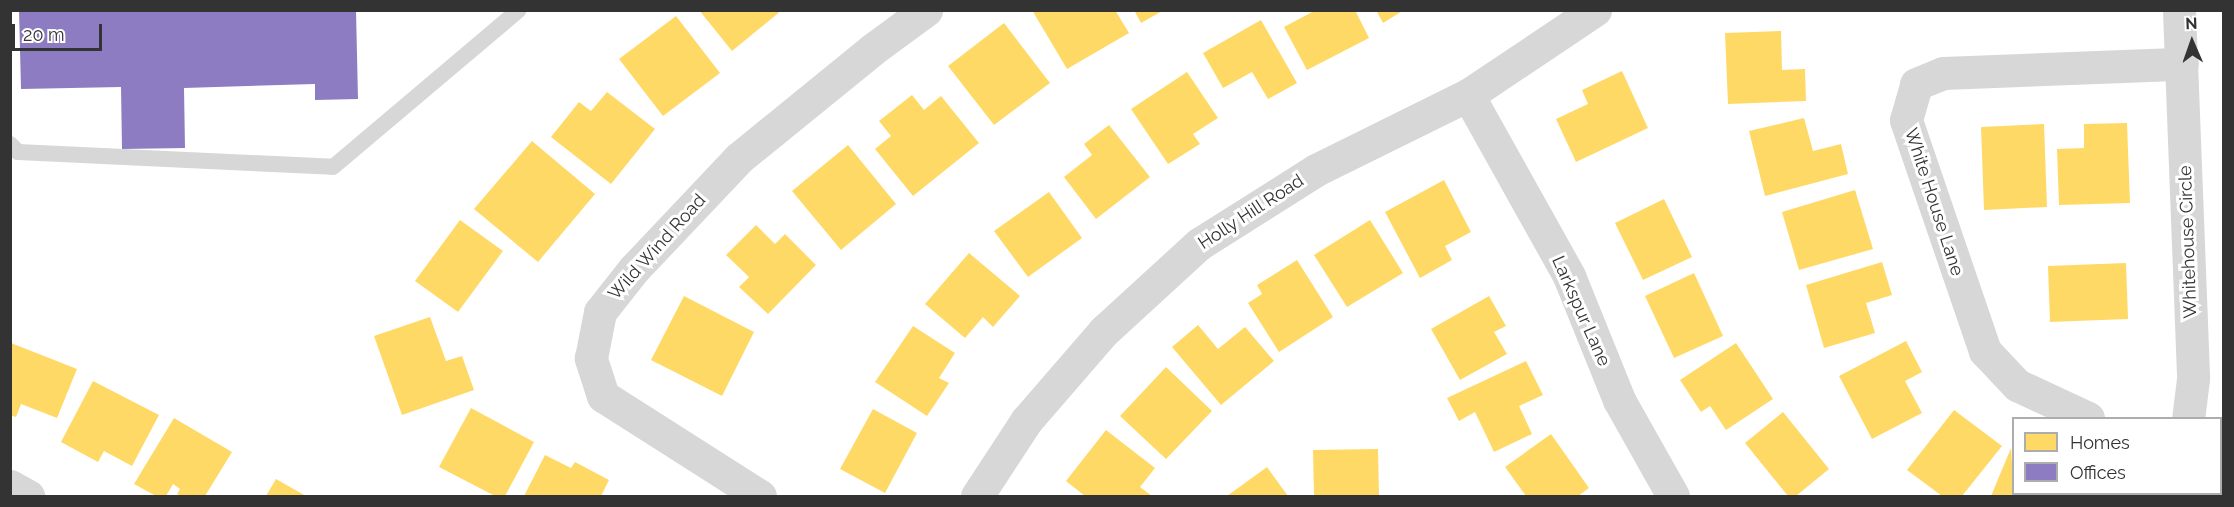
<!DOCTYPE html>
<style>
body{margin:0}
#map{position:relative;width:2234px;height:507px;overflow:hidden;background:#fff;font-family:Raleway,sans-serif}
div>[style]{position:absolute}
.homes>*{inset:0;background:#ffd966}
.offices>*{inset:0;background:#8e7cc3}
.lane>*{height:16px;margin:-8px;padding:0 8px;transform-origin:8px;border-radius:8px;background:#d7d7d7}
.street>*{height:33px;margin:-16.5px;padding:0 16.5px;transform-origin:16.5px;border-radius:16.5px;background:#d7d7d7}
span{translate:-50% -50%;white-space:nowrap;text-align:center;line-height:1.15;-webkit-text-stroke:6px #fff;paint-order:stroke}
.street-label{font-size:18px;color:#333}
.frame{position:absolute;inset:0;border:12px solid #333;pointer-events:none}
.legend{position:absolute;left:2012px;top:417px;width:210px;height:78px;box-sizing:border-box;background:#fff;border:2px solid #adadad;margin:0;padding:8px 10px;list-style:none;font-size:18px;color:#333}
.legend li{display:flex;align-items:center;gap:12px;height:30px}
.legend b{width:30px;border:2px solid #adadad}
.north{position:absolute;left:2162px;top:12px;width:60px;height:60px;-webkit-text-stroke:4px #fff;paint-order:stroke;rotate:358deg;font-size:16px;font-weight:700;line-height:24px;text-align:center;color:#333}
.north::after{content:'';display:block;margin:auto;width:21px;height:27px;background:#333;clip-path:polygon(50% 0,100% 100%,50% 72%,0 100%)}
.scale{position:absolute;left:12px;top:24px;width:90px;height:27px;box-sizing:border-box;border:3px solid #333;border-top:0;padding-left:8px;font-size:18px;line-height:21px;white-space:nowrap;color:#333;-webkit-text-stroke:4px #fff;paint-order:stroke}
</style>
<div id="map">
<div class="homes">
<i style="clip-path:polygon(699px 10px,782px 10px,732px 51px)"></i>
<i style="clip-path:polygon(1032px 10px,1115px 10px,1129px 33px,1067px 69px)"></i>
<i style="clip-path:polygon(1134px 10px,1164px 10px,1141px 23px)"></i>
<i style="clip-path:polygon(1316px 10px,1355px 10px,1369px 38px,1307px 70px,1284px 27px)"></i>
<i style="clip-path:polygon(1376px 10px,1404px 10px,1383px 23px)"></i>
<i style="clip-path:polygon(676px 16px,720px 73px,663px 116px,619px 59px)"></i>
<i style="clip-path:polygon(1261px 20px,1297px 83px,1268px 99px,1252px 72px,1223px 88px,1203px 53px)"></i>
<i style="clip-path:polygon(1004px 23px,1050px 83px,994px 125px,948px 66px)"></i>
<i style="clip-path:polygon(1781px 31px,1782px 70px,1805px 69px,1806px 101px,1728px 104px,1725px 33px)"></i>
<i style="clip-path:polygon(1622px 71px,1648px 128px,1576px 162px,1556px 119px,1588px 104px,1582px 90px)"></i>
<i style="clip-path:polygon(1187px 72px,1218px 118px,1193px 134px,1200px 144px,1168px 164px,1131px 109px)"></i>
<i style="clip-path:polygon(607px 92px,655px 129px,611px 184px,551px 137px,579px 102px,591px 111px)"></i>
<i style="clip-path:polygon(912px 95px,924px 110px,941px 96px,979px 143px,913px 196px,875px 149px,891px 136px,879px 121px)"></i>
<i style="clip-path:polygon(1804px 118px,1813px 151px,1841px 144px,1848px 174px,1765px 196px,1749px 131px)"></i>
<i style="clip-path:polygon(2127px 123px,2130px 203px,2059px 205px,2057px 149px,2084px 148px,2084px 124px)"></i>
<i style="clip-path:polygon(2044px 124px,2047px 207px,1984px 210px,1981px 127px)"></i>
<i style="clip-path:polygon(1109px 125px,1150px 177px,1096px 219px,1064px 177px,1092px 155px,1084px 144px)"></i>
<i style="clip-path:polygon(532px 141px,595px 194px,538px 262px,474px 209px)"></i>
<i style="clip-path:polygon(848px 145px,896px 204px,841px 250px,792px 191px)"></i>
<i style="clip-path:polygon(1444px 180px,1471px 232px,1445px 246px,1452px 260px,1420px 278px,1385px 212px)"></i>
<i style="clip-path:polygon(1855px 190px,1873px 249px,1799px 270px,1782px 212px)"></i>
<i style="clip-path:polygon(1049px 192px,1082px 238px,1028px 277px,994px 231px)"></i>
<i style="clip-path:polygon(1664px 199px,1692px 257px,1643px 280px,1615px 223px)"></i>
<i style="clip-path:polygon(460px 220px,503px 251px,458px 312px,415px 281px)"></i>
<i style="clip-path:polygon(1370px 220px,1403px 273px,1347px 307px,1314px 255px)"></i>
<i style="clip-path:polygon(756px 225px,775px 244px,785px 234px,816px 265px,768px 314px,739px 287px,749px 277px,726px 255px)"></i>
<i style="clip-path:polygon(969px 253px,1020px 296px,993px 327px,983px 317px,965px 338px,925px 304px)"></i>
<i style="clip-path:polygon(1297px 260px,1333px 317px,1279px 352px,1248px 303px,1262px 294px,1257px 285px)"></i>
<i style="clip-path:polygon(1882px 262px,1892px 295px,1866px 303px,1875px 333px,1824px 348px,1806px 285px)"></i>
<i style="clip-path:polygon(2126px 263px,2128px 319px,2050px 322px,2048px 266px)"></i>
<i style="clip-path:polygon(1694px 273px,1723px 336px,1674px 358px,1645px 296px)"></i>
<i style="clip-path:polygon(684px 296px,754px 332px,722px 396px,651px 360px)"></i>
<i style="clip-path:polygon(1489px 296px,1506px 326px,1494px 332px,1507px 354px,1460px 380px,1431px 329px)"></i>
<i style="clip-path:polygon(430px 317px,446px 361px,462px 356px,474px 390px,402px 415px,374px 336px)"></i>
<i style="clip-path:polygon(1198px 325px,1218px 349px,1245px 327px,1274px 361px,1221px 405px,1172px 347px)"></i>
<i style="clip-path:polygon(913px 326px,955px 353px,939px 378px,949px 383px,927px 416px,875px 382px)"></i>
<i style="clip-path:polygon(1906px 341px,1922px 372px,1905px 381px,1922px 413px,1872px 439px,1839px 376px)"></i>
<i style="clip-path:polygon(11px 343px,77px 369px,57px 418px,21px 404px,16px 417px,10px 415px)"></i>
<i style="clip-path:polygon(1736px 343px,1773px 399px,1726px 430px,1710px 406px,1701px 412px,1680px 380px)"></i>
<i style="clip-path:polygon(1526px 361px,1543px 395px,1519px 406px,1532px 434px,1494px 452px,1475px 412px,1459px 421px,1447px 398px)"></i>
<i style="clip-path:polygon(1166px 367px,1212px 411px,1166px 459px,1120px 416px)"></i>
<i style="clip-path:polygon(93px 381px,159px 415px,132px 466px,104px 451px,98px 462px,61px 442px)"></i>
<i style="clip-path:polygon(471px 408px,534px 442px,505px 496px,495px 496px,439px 467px)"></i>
<i style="clip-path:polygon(873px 409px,917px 433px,885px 493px,840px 469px)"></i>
<i style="clip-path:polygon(1954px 410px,2002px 446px,1962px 496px,1942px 496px,1907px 470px)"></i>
<i style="clip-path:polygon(1783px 412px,1829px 469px,1796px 496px,1788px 496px,1745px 443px)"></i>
<i style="clip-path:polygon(174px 418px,232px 452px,205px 496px,181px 496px,177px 494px,180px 489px,173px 484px,166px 496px,156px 496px,134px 484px)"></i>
<i style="clip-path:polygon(1106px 430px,1155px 468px,1140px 487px,1152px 496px,1085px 496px,1066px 481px)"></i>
<i style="clip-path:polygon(1551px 434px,1589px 488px,1578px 496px,1526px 496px,1505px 467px)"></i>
<i style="clip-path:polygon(2011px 448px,2014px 494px,2057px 494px,2056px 496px,1991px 496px)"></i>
<i style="clip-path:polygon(1378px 449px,1379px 496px,1314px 496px,1313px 450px)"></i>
<i style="clip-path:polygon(545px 455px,571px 468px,575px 462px,609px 480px,601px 496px,524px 496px)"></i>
<i style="clip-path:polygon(1267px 467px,1288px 496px,1227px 496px)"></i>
<i style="clip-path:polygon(276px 479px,306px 496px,266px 496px)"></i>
</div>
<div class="offices">
<i style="clip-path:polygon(19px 10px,356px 10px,358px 99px,315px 100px,315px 84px,184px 88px,185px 148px,122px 149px,121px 87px,21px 89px)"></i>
</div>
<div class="lane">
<i style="left:10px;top:144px;width:11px;rotate:45deg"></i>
<i style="left:18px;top:152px;width:315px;rotate:2.7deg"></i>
<i style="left:333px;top:167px;width:243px;rotate:-40.2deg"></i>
</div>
<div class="street">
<i style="left:2179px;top:10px;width:369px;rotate:87.8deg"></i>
<i style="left:2193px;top:379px;width:39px;rotate:97deg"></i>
<i style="left:1468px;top:95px;width:207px;rotate:60.8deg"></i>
<i style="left:1569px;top:276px;width:134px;rotate:68deg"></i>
<i style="left:1619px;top:400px;width:110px;rotate:60.6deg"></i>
<i style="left:2088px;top:418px;width:78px;rotate:-155.1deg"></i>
<i style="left:2017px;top:385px;width:47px;rotate:-133.3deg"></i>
<i style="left:1985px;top:351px;width:244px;rotate:-108.9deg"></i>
<i style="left:1906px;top:120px;width:37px;rotate:-74deg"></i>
<i style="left:1916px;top:84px;width:29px;rotate:-22deg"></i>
<i style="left:1943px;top:73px;width:239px;rotate:-2.2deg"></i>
<i style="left:10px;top:486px;width:21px;rotate:29deg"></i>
<i style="left:760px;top:496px;width:186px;rotate:-147.5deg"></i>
<i style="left:603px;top:396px;width:40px;rotate:-108deg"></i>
<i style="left:591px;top:358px;width:47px;rotate:-78.9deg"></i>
<i style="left:600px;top:312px;width:55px;rotate:-51.7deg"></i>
<i style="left:634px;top:269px;width:153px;rotate:-46.6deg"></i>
<i style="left:739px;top:158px;width:173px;rotate:-39.1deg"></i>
<i style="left:873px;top:49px;width:66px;rotate:-36.3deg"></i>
<i style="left:977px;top:496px;width:90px;rotate:-56.8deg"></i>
<i style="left:1026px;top:421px;width:119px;rotate:-49.1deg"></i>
<i style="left:1104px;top:331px;width:129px;rotate:-42.5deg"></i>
<i style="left:1199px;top:244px;width:138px;rotate:-32.3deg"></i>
<i style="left:1316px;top:170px;width:169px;rotate:-26.3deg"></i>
<i style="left:1468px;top:95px;width:153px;rotate:-33.8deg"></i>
</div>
<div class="street-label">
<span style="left:1934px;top:202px;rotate:72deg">White House Lane</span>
<span style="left:1251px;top:212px;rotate:-33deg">Holly Hill Road</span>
<span style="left:2188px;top:242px;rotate:-92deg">Whitehouse Circle</span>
<span style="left:657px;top:247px;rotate:-48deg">Wild Wind Road</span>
<span style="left:1581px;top:311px;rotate:66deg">Larkspur Lane</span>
</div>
<div class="frame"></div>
<ul class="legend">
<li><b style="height:16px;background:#ffd966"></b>Homes</li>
<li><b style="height:16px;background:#8e7cc3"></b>Offices</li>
</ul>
<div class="north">N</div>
<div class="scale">20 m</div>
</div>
